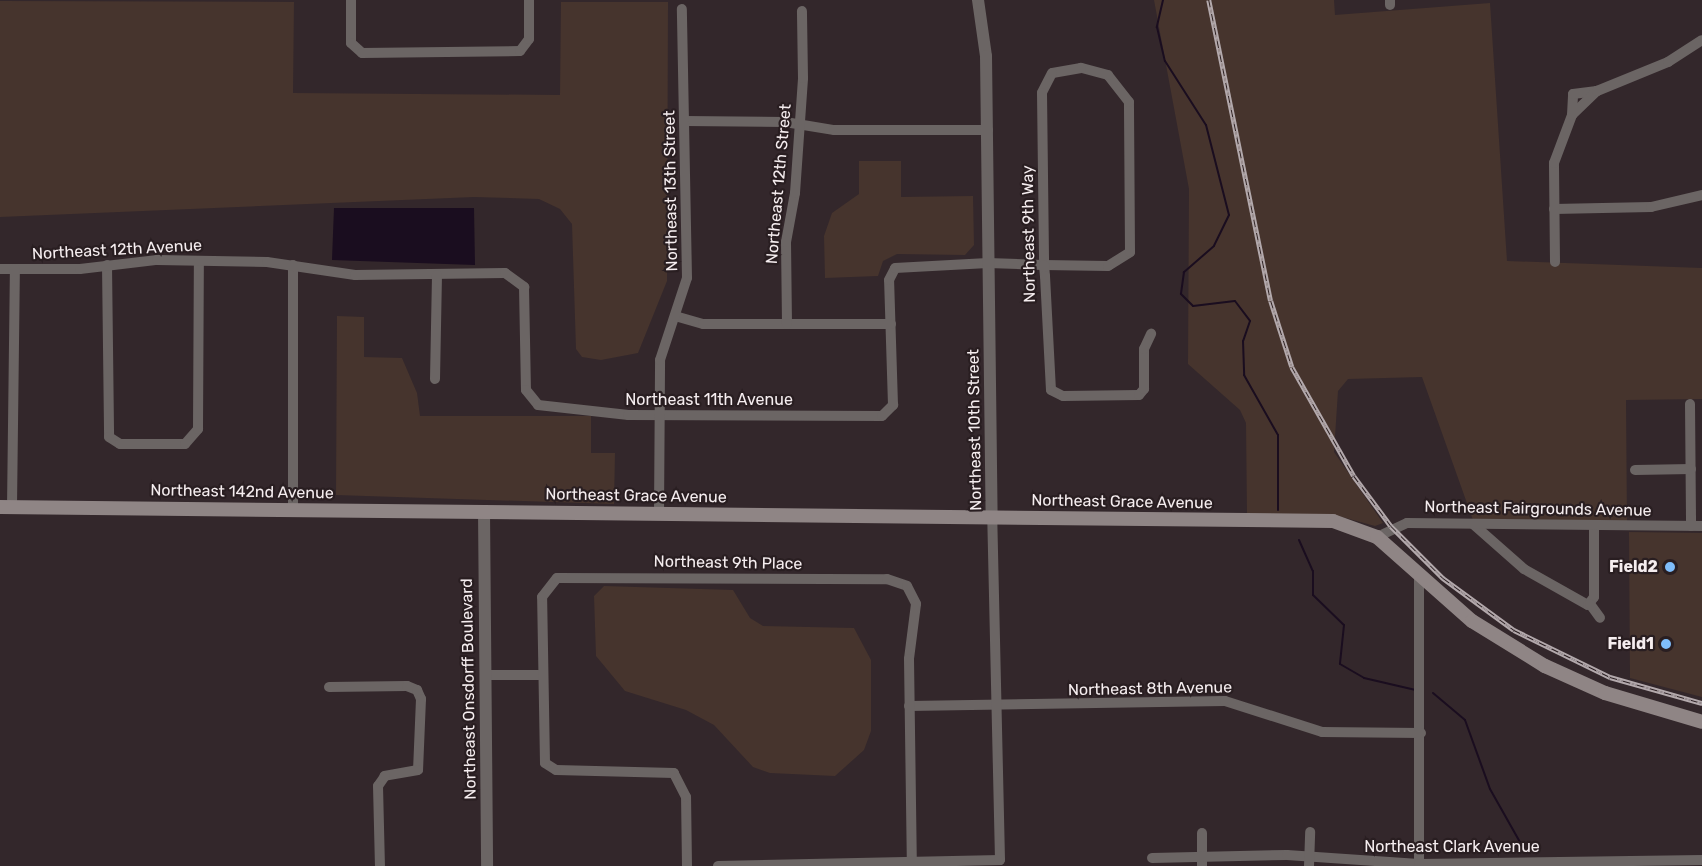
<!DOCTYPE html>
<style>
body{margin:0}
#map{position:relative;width:1702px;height:866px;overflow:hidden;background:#33272b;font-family:Rubik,sans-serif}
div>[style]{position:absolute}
.green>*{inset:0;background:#46342d}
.water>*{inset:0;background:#1a0d1f}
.stream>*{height:2px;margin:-1px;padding:0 1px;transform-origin:1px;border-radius:1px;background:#1a0d1f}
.minor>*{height:10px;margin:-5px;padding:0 5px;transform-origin:5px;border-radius:5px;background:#6b6564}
.tertiary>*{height:12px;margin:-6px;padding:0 6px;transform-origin:6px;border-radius:6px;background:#6b6564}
.secondary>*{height:14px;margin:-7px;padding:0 7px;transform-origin:7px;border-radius:7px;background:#8f8585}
.rail>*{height:4.5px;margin-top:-2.25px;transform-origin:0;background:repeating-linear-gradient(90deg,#291e21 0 7px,#b3a9ac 0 14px);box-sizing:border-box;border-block:2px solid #b3a9ac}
.dots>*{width:16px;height:16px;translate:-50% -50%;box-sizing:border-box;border:3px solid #291e21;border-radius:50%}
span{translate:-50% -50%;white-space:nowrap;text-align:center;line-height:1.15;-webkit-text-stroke:4.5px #291e21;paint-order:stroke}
.street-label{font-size:16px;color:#f5edef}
.poi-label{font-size:16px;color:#f5edef;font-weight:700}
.right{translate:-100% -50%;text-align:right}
</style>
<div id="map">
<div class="green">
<i style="clip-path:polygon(1154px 0,1334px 0,1335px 15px,1490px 3px,1507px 261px,1702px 268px,1702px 399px,1626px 400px,1627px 522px,1473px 520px,1422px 377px,1348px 379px,1338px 391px,1334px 452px,1383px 523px,1375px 526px,1331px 514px,1247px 514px,1246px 423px,1240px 410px,1188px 364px,1189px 189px)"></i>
<i style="clip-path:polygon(0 1px,294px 2px,293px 93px,560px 95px,561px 2px,668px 2px,667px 281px,638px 353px,601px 360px,582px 357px,576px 349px,572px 224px,560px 209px,539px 199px,474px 197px,0 217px)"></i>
<i style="clip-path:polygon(859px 161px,901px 161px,901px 197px,973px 196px,974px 245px,965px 255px,897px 254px,883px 261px,878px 276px,825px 278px,824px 236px,832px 213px,859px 194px)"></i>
<i style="clip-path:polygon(337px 316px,364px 317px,364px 357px,402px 358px,417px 393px,420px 416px,591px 416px,591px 453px,615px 453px,614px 504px,336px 495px)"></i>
<i style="clip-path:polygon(1629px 532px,1702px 533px,1702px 697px,1630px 678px)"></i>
<i style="clip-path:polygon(604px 586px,733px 590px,750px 618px,763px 626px,854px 628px,871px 660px,871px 731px,864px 750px,835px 776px,770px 773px,753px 767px,714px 725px,686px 710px,625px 691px,596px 656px,594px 596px)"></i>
</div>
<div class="water">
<i style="clip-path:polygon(334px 208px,474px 208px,475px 265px,332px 260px)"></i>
</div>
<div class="stream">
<i style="left:1163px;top:0;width:28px;rotate:103deg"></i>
<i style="left:1157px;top:27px;width:35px;rotate:77deg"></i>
<i style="left:1165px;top:61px;width:76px;rotate:57.4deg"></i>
<i style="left:1206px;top:125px;width:93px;rotate:75.7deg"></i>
<i style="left:1229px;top:215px;width:34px;rotate:116deg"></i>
<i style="left:1214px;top:246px;width:40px;rotate:139deg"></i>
<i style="left:1184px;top:272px;width:22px;rotate:98deg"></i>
<i style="left:1181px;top:294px;width:17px;rotate:45deg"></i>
<i style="left:1193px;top:306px;width:42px;rotate:-6.8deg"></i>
<i style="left:1235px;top:301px;width:25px;rotate:53deg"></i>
<i style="left:1250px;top:321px;width:21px;rotate:109deg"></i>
<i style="left:1243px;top:341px;width:34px;rotate:88deg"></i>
<i style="left:1244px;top:375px;width:69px;rotate:60.5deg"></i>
<i style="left:1278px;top:435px;width:75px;rotate:90deg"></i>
<i style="left:1299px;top:540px;width:34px;rotate:66deg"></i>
<i style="left:1313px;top:571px;width:24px;rotate:90deg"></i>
<i style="left:1313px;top:595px;width:43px;rotate:44.1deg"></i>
<i style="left:1344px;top:625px;width:39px;rotate:96deg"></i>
<i style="left:1340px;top:664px;width:28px;rotate:30deg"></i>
<i style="left:1364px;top:678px;width:53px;rotate:13deg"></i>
<i style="left:1433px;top:693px;width:42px;rotate:40.2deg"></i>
<i style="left:1465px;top:720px;width:73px;rotate:70.1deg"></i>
<i style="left:1490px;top:789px;width:71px;rotate:60.6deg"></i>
</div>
<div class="minor">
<i style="left:351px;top:0;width:43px;rotate:90deg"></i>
<i style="left:351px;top:43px;width:15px;rotate:42deg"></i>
<i style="left:362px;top:53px;width:158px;rotate:-0.7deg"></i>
<i style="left:520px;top:51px;width:15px;rotate:-53deg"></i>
<i style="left:529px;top:39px;width:39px;rotate:-90deg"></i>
<i style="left:1390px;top:0;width:5px;rotate:90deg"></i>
<i style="left:1572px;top:115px;width:21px;rotate:-87deg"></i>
<i style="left:1573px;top:94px;width:24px;rotate:-7deg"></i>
<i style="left:685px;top:121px;width:100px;rotate:0.6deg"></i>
<i style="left:785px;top:122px;width:50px;rotate:9.3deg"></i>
<i style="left:834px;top:130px;width:154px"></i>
<i style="left:1554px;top:209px;width:97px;rotate:-1.2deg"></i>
<i style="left:1651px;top:207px;width:52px;rotate:-13.2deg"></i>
<i style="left:1555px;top:262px;width:99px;rotate:-90.6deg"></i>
<i style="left:1554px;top:163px;width:51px;rotate:-69.4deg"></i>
<i style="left:1572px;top:115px;width:35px;rotate:-44deg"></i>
<i style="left:1597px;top:91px;width:77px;rotate:-22.2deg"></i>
<i style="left:1668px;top:62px;width:40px;rotate:-32.9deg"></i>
<i style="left:107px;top:265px;width:172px;rotate:89.3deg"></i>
<i style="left:109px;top:437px;width:13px;rotate:32deg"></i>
<i style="left:120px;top:444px;width:65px"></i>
<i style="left:185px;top:444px;width:20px;rotate:-49deg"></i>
<i style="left:198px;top:429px;width:168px;rotate:-89.7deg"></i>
<i style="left:293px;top:265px;width:244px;rotate:90deg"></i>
<i style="left:0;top:269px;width:80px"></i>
<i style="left:80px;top:269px;width:78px;rotate:-6.7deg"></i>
<i style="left:157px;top:260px;width:110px;rotate:1deg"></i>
<i style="left:267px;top:262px;width:89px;rotate:8.4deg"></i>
<i style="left:355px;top:275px;width:150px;rotate:-0.8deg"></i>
<i style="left:505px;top:273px;width:24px;rotate:36deg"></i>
<i style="left:524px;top:287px;width:103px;rotate:88.9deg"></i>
<i style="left:526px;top:390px;width:19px;rotate:51deg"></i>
<i style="left:538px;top:405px;width:91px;rotate:6.3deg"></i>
<i style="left:628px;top:415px;width:254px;rotate:0.2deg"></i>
<i style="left:882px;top:416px;width:16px;rotate:-45deg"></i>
<i style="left:893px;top:405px;width:125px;rotate:-91.8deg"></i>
<i style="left:889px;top:280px;width:13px;rotate:-63deg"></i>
<i style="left:895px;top:268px;width:93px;rotate:-3.1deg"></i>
<i style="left:988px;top:263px;width:56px;rotate:2deg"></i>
<i style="left:1044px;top:265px;width:64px;rotate:0.9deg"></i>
<i style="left:1108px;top:266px;width:26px;rotate:-32deg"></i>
<i style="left:1130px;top:252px;width:150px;rotate:-90.4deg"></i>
<i style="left:1129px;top:102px;width:34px;rotate:-128deg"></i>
<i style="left:1108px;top:75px;width:28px;rotate:-165deg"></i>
<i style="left:1081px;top:68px;width:29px;rotate:170deg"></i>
<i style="left:1052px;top:73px;width:22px;rotate:117deg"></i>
<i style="left:1042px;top:93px;width:172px;rotate:89.3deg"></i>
<i style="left:1044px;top:265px;width:11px;rotate:85deg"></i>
<i style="left:1045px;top:276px;width:114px;rotate:87deg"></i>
<i style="left:1051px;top:390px;width:13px;rotate:27deg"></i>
<i style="left:1063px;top:396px;width:76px;rotate:-0.8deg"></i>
<i style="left:1139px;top:395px;width:8px;rotate:-50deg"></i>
<i style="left:1144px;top:389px;width:40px;rotate:-90deg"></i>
<i style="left:1144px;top:349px;width:17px;rotate:-65deg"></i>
<i style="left:675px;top:316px;width:29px;rotate:16deg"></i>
<i style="left:703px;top:324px;width:188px"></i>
<i style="left:787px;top:324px;width:82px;rotate:-90.7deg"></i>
<i style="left:786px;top:242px;width:50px;rotate:-79.6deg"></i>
<i style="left:795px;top:193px;width:115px;rotate:-86deg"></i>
<i style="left:803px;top:78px;width:67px;rotate:-90.9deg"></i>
<i style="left:435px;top:379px;width:104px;rotate:-88.9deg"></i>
<i style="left:1690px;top:404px;width:122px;rotate:89.5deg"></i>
<i style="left:1635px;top:470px;width:56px;rotate:-1deg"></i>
<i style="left:12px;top:507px;width:238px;rotate:-89.3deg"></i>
<i style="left:659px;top:513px;width:153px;rotate:-89.6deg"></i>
<i style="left:660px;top:360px;width:86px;rotate:-71.8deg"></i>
<i style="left:687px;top:278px;width:269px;rotate:-91.1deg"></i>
<i style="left:1473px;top:524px;width:68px;rotate:41.4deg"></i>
<i style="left:1524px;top:569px;width:73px;rotate:29.4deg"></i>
<i style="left:1588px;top:605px;width:10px;rotate:-53deg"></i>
<i style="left:1594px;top:597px;width:72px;rotate:-90deg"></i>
<i style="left:1377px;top:537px;width:33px;rotate:-25deg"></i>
<i style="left:1407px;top:523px;width:295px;rotate:0.6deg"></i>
<i style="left:1419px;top:577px;width:289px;rotate:90deg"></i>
<i style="left:1590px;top:604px;width:17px;rotate:54deg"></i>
<i style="left:485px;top:675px;width:57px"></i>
<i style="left:329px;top:687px;width:78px;rotate:-0.7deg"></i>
<i style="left:407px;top:686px;width:11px;rotate:22deg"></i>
<i style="left:417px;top:690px;width:10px;rotate:66deg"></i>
<i style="left:421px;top:699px;width:71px;rotate:92.4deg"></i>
<i style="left:418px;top:770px;width:34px;rotate:170deg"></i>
<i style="left:385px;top:776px;width:12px;rotate:125deg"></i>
<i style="left:378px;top:786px;width:80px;rotate:88.6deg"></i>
<i style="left:909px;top:706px;width:316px;rotate:-0.9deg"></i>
<i style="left:1225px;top:701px;width:102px;rotate:17.7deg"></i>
<i style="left:1322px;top:732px;width:99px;rotate:0.6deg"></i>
<i style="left:1202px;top:833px;width:33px;rotate:90deg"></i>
<i style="left:1152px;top:858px;width:135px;rotate:-1.3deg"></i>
<i style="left:1287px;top:855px;width:132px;rotate:3.9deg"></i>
<i style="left:1419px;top:864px;width:283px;rotate:-0.8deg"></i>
<i style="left:687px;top:866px;width:69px;rotate:-90.8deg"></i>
<i style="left:686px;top:797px;width:27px;rotate:-117deg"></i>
<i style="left:674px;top:773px;width:118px;rotate:-178.5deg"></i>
<i style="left:556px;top:770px;width:13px;rotate:-148deg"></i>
<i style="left:545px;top:763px;width:166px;rotate:-91deg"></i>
<i style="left:542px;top:597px;width:24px;rotate:-52deg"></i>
<i style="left:557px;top:578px;width:330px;rotate:0.2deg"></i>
<i style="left:887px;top:579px;width:21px;rotate:19deg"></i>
<i style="left:907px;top:586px;width:20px;rotate:63deg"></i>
<i style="left:916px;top:604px;width:55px;rotate:97.3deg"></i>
<i style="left:909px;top:659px;width:203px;rotate:89.2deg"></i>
<i style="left:718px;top:866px;width:282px;rotate:-1.2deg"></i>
<i style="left:1000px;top:860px;width:344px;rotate:-91.3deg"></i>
<i style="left:1309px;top:866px;width:34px;rotate:-88deg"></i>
</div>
<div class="tertiary">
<i style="left:978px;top:0;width:57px;rotate:81.9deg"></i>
<i style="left:986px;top:56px;width:460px;rotate:89.3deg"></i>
<i style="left:484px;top:511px;width:355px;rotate:89.5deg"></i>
</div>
<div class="secondary">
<i style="left:0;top:507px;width:1333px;rotate:0.6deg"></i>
<i style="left:1333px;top:521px;width:47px;rotate:20deg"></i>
<i style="left:1377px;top:537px;width:127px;rotate:41.5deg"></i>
<i style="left:1472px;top:621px;width:86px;rotate:31.7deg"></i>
<i style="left:1545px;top:666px;width:66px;rotate:24.2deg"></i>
<i style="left:1605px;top:693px;width:101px;rotate:16.6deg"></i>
</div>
<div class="rail">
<i style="left:1209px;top:0;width:307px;rotate:78.4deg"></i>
<i style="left:1271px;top:301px;width:69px;rotate:72.3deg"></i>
<i style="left:1292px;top:367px;width:125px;rotate:60.4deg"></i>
<i style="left:1354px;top:476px;width:62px;rotate:53.5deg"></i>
<i style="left:1391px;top:526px;width:74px;rotate:45deg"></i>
<i style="left:1443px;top:578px;width:88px;rotate:36.2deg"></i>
<i style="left:1514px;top:630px;width:107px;rotate:26.1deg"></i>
<i style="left:1610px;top:677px;width:96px;rotate:15.8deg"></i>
</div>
<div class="dots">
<i style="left:1670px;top:567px;background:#7fbdfa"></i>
<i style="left:1666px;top:644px;background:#7fbdfa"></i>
</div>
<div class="street-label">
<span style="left:779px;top:184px;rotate:-85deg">Northeast 12th Street</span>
<span style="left:671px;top:191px;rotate:-91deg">Northeast 13th Street</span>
<span style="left:1029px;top:234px;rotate:-91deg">Northeast 9th Way</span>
<span style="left:117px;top:250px;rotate:-3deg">Northeast 12th Avenue</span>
<span style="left:709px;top:400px">Northeast 11th Avenue</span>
<span style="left:975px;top:430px;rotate:-91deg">Northeast 10th Street</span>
<span style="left:242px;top:492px;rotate:1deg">Northeast 142nd Avenue</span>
<span style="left:636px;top:496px;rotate:1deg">Northeast Grace Avenue</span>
<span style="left:1122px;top:502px;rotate:1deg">Northeast Grace Avenue</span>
<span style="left:1538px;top:509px;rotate:1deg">Northeast Fairgrounds Avenue</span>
<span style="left:728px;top:563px;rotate:1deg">Northeast 9th Place</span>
<span style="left:469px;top:689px;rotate:-91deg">Northeast Onsdorff Boulevard</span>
<span style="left:1150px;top:689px;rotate:-1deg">Northeast 8th Avenue</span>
<span style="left:1452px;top:847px">Northeast Clark Avenue</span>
</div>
<div class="poi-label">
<span class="right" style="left:1658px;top:567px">Field2</span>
<span class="right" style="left:1654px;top:644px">Field1</span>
</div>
</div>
